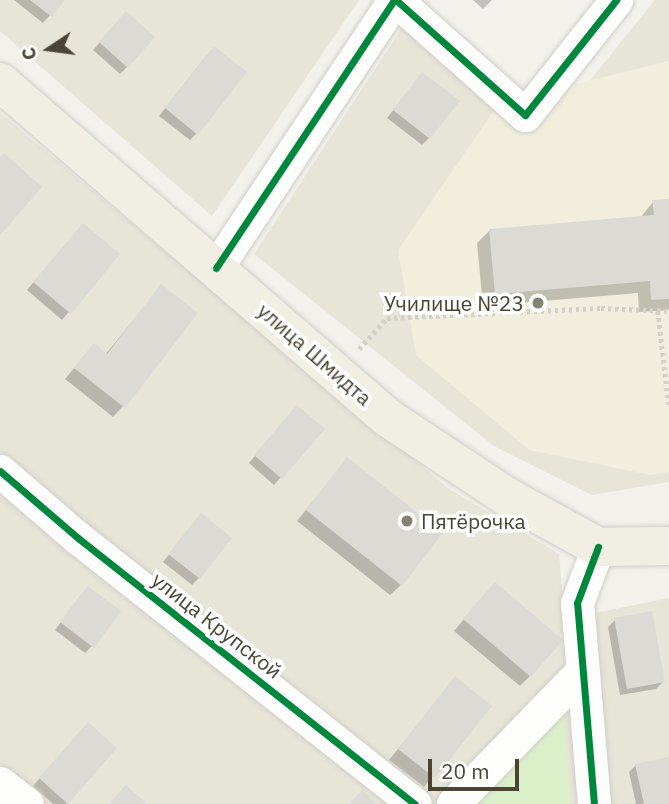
<!DOCTYPE html>
<meta charset="utf-8">
<style>
body{margin:0}
#map{position:relative;width:669px;height:804px;overflow:hidden;background:#f2f1ec;font-family:"IBM Plex Sans",sans-serif}
div>[style]{position:absolute}
.residential>*{inset:0;background:#e7e4d8}
.education>*{inset:0;background:#f1eedd}
.green>*{inset:0;background:#dbefc9}
.shadow>*{inset:0;background:#0003}
.building>*{inset:0;background:#dcdad4}
.path>*{height:4.5px;margin-top:-2.25px;transform-origin:0;background:repeating-linear-gradient(90deg,#d2d1ca 0 3.5px,transparent 0 7px)}
.roads{filter:drop-shadow(0 0 2px #d0cfc9) drop-shadow(0 0 2px #d0cfc9)}
.minor>*{height:33px;margin:-16.5px;padding:0 16.5px;transform-origin:16.5px;border-radius:16.5px;background:#fdfdfc}
.major>*{height:38px;margin:-19px;padding:0 19px;transform-origin:19px;border-radius:19px;background:#f1efe4}
.cycleway>*{height:7px;margin:-3.5px;padding:0 3.5px;transform-origin:3.5px;border-radius:3.5px;background:#00873e}
.dots>*{width:19px;height:19px;translate:-50% -50%;box-sizing:border-box;border:4px solid #fff;border-radius:50%}
span{translate:-50% -50%;white-space:nowrap;text-align:center;line-height:1.15;-webkit-text-stroke:7px #fff;paint-order:stroke}
.poi-label{font-size:21px;color:#4a4435}
.right{translate:-100% -50%;text-align:right}
.left{translate:0 -50%;text-align:left}
.street-label{font-size:21px;color:#4a4435}
.north{position:absolute;left:14px;top:14px;width:70px;height:70px;-webkit-text-stroke:5px #fff;paint-order:stroke;rotate:257deg;font-size:19px;font-weight:700;line-height:28px;text-align:center;color:#4a4435}
.north::after{content:'';display:block;margin:auto;width:24px;height:32px;background:#4a4435;clip-path:polygon(50% 0,100% 100%,50% 72%,0 100%)}
.scale{position:absolute;left:428px;top:759px;width:91px;height:32px;box-sizing:border-box;border:4px solid #4a4435;border-top:0;padding-left:9px;font-size:21px;line-height:24px;white-space:nowrap;color:#4a4435;-webkit-text-stroke:5px #fff;paint-order:stroke}
</style>
<div id="map">
<div class="residential">
<i style="clip-path:polygon(0 0,359px 0,212px 216px,0 31px)"></i>
<i style="clip-path:polygon(655px 0,669px 0,669px 482px,592px 495px,494px 446px,254px 254px,402px 28px,536px 147px)"></i>
<i style="clip-path:polygon(0 113px,449px 489px,559px 554px,581px 804px,0 804px)"></i>
<i style="clip-path:polygon(669px 598px,669px 804px,605px 804px,590px 614px)"></i>
</div>
<div class="education">
<i style="clip-path:polygon(669px 61px,669px 472px,650px 475px,529px 450px,416px 355px,398px 250px,499px 103px)"></i>
</div>
<div class="green">
<i style="clip-path:polygon(557px 709px,564px 719px,571px 804px,471px 804px)"></i>
</div>
<div class="shadow">
<i style="clip-path:polygon(14px 0,63px 0,43px 23px)"></i>
<i style="clip-path:polygon(473px 0,492px 0,483px 9px)"></i>
<i style="clip-path:polygon(119px 21px,127px 67px,120px 74px,93px 50px)"></i>
<i style="clip-path:polygon(207px 55px,197px 133px,190px 140px,159px 116px)"></i>
<i style="clip-path:polygon(422px 74px,429px 138px,422px 145px,387px 118px)"></i>
<i style="clip-path:polygon(669px 201px,669px 310px,639px 312px,638px 293px,483px 306px,477px 243px,490px 230px,640px 218px,653px 202px)"></i>
<i style="clip-path:polygon(76px 232px,118px 254px,62px 320px,27px 290px)"></i>
<i style="clip-path:polygon(161px 286px,123px 406px,113px 417px,65px 379px,84px 356px,105px 355px)"></i>
<i style="clip-path:polygon(291px 414px,323px 429px,274px 485px,249px 463px)"></i>
<i style="clip-path:polygon(347px 459px,401px 585px,390px 595px,297px 521px)"></i>
<i style="clip-path:polygon(194px 523px,199px 578px,192px 585px,163px 562px)"></i>
<i style="clip-path:polygon(81px 595px,92px 646px,85px 653px,55px 630px)"></i>
<i style="clip-path:polygon(484px 595px,530px 676px,520px 686px,454px 631px)"></i>
<i style="clip-path:polygon(615px 620px,663px 682px,656px 689px,620px 695px,608px 627px)"></i>
<i style="clip-path:polygon(455px 679px,490px 706px,424px 787px,389px 760px)"></i>
<i style="clip-path:polygon(81px 732px,115px 749px,66px 804px,53px 804px,33px 786px)"></i>
<i style="clip-path:polygon(636px 765px,669px 766px,669px 804px,636px 804px,629px 772px)"></i>
</div>
<div class="building">
<i style="clip-path:polygon(30px 0,65px 0,52px 17px)"></i>
<i style="clip-path:polygon(126px 11px,155px 37px,128px 68px,99px 42px)"></i>
<i style="clip-path:polygon(214px 46px,247px 72px,198px 135px,165px 108px)"></i>
<i style="clip-path:polygon(422px 72px,460px 101px,430px 139px,393px 110px)"></i>
<i style="clip-path:polygon(4px 153px,42px 187px,0 235px,0 157px)"></i>
<i style="clip-path:polygon(669px 199px,669px 299px,651px 300px,650px 281px,495px 294px,489px 229px,654px 215px,652px 200px)"></i>
<i style="clip-path:polygon(83px 223px,120px 254px,71px 314px,33px 282px)"></i>
<i style="clip-path:polygon(161px 284px,198px 313px,125px 408px,74px 368px,94px 343px,107px 354px)"></i>
<i style="clip-path:polygon(297px 405px,325px 429px,282px 479px,254px 455px)"></i>
<i style="clip-path:polygon(347px 457px,443px 533px,402px 586px,306px 510px)"></i>
<i style="clip-path:polygon(201px 513px,232px 538px,200px 579px,168px 554px)"></i>
<i style="clip-path:polygon(495px 582px,563px 640px,531px 677px,463px 619px)"></i>
<i style="clip-path:polygon(88px 586px,121px 611px,94px 648px,60px 622px)"></i>
<i style="clip-path:polygon(652px 611px,665px 682px,627px 689px,614px 618px)"></i>
<i style="clip-path:polygon(455px 676px,492px 706px,435px 778px,398px 749px)"></i>
<i style="clip-path:polygon(88px 722px,117px 748px,68px 804px,39px 778px)"></i>
<i style="clip-path:polygon(669px 757px,669px 804px,644px 804px,635px 764px)"></i>
<i style="clip-path:polygon(126px 785px,147px 804px,109px 804px)"></i>
<i style="clip-path:polygon(362px 790px,377px 804px,349px 804px)"></i>
</div>
<div class="path">
<i style="left:658px;top:311px;width:96px;rotate:83.4deg"></i>
<i style="left:359px;top:349px;width:42px;rotate:-47.9deg"></i>
<i style="left:387px;top:318px;width:214px;rotate:-2.7deg"></i>
<i style="left:601px;top:308px;width:68px;rotate:2.5deg"></i>
</div>
<div class="roads">
<div class="minor">
<i style="left:396px;top:0;width:173px;rotate:41.7deg"></i>
<i style="left:525px;top:115px;width:147px;rotate:-51.6deg"></i>
<i style="left:216px;top:268px;width:322px;rotate:-56.4deg"></i>
<i style="left:0;top:471px;width:103px;rotate:40.7deg"></i>
<i style="left:78px;top:538px;width:429px;rotate:38.3deg"></i>
<i style="left:0;top:783px;width:34px;rotate:38deg"></i>
<i style="left:453px;top:804px;width:184px;rotate:-45.9deg"></i>
<i style="left:594px;top:804px;width:202px;rotate:-94.8deg"></i>
<i style="left:577px;top:603px;width:60px;rotate:-69.4deg"></i>
</div>
<div class="major">
<i style="left:0;top:82px;width:513px;rotate:40.89deg"></i>
<i style="left:388px;top:418px;width:145px;rotate:33.5deg"></i>
<i style="left:509px;top:498px;width:102px;rotate:28.8deg"></i>
<i style="left:598px;top:547px;width:71px;rotate:-0.8deg"></i>
</div>
</div>
<div class="cycleway">
<i style="left:396px;top:0;width:173px;rotate:41.7deg"></i>
<i style="left:525px;top:115px;width:147px;rotate:-51.6deg"></i>
<i style="left:216px;top:268px;width:322px;rotate:-56.4deg"></i>
<i style="left:0;top:471px;width:103px;rotate:40.7deg"></i>
<i style="left:78px;top:538px;width:429px;rotate:38.3deg"></i>
<i style="left:594px;top:804px;width:202px;rotate:-94.8deg"></i>
<i style="left:577px;top:603px;width:60px;rotate:-69.4deg"></i>
</div>
<div class="dots">
<i style="left:538px;top:303px;background:#858175"></i>
<i style="left:407px;top:521px;background:#858175"></i>
</div>
<div class="poi-label">
<span class="right" style="left:524px;top:303px">Училище №23</span>
<span class="left" style="left:421px;top:521px">Пятёрочка</span>
</div>
<div class="street-label">
<span style="left:315px;top:354px;rotate:41deg">улица Шмидта</span>
<span style="left:217px;top:625px;rotate:38deg">улица Крупской</span>
</div>
<div class="north">С</div>
<div class="scale">20 m</div>
</div>
